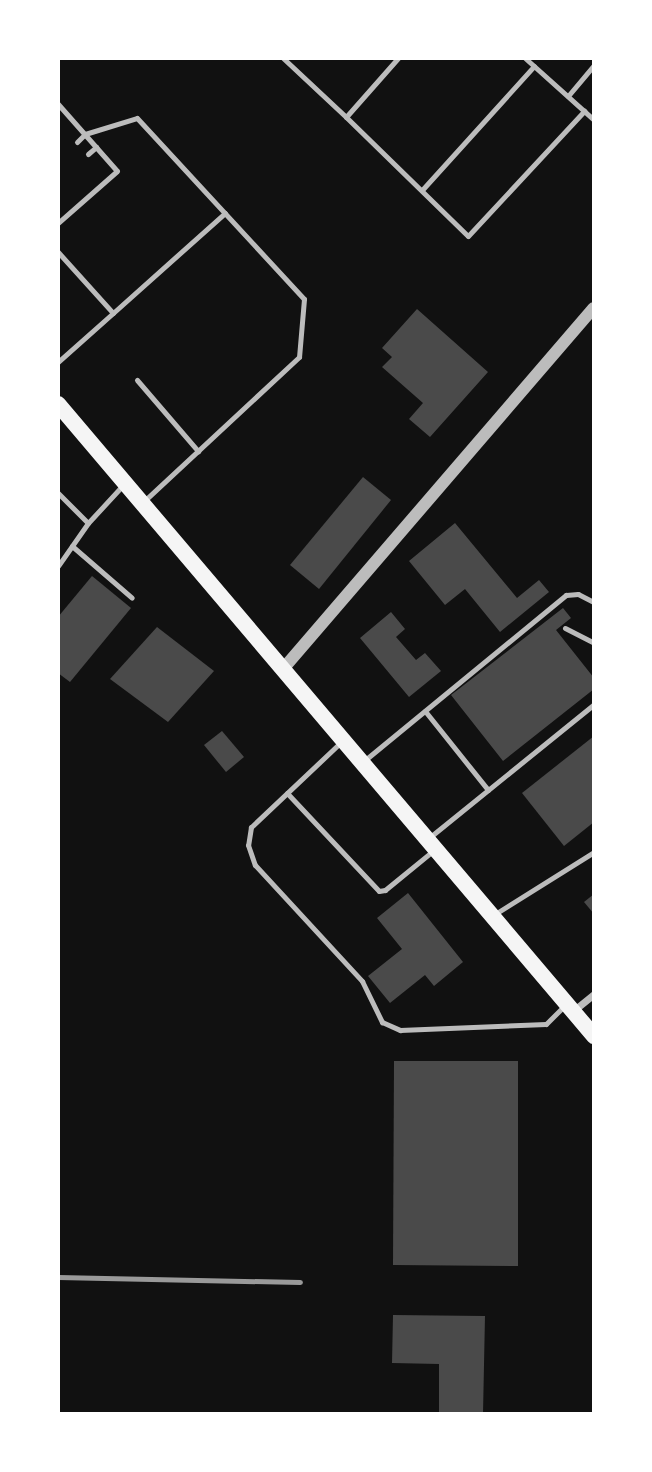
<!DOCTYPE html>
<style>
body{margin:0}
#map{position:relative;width:652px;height:1472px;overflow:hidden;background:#111;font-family:Commissioner,sans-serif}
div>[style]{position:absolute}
.building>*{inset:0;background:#4a4a4a}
.service>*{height:5px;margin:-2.5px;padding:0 2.5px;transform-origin:2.5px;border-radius:2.5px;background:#bcbcbc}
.minor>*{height:7px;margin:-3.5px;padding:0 3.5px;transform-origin:3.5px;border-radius:3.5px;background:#bcbcbc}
.tertiary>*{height:12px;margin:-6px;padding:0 6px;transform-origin:6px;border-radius:6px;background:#bcbcbc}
.primary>*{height:16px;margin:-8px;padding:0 8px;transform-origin:8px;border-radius:8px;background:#f5f5f5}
.rail>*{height:5px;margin:-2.5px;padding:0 2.5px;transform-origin:2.5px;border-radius:2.5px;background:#9a9a9a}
span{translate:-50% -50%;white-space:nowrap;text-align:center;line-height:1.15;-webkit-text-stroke:5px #fff;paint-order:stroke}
.frame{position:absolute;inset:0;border:60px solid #fff;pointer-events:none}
</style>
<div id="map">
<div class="building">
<i style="clip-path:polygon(417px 309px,488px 372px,430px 437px,409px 419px,423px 403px,382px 367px,392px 357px,382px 348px)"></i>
<i style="clip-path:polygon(363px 477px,391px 500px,319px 589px,290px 565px)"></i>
<i style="clip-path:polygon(455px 523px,517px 598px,539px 580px,549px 592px,500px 632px,465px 589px,445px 605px,409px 561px)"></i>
<i style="clip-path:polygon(92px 576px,131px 608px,70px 682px,58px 673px,58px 617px)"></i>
<i style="clip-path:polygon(563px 608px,571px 618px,556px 630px,594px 678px,594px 689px,503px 761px,451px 695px)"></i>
<i style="clip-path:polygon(391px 612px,405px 629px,396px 637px,416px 660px,425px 653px,441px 671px,409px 697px,360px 638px)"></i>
<i style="clip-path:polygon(157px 627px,214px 671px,168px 722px,110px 679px)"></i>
<i style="clip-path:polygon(222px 731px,244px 757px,226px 772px,204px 745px)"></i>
<i style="clip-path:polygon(594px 736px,594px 822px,564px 846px,522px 793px)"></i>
<i style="clip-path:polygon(408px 893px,463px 962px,434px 986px,425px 975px,390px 1003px,368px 976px,402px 949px,377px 918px)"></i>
<i style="clip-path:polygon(594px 894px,594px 914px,584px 902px)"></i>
<i style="clip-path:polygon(394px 1061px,518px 1061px,518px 1266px,393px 1265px)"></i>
<i style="clip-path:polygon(393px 1315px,485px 1316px,483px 1414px,439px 1414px,439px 1364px,392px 1363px)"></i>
</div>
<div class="service">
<i style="left:283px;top:58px;width:86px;rotate:43.1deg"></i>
<i style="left:346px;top:117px;width:79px;rotate:-48.6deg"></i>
<i style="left:525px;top:58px;width:93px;rotate:41.9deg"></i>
<i style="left:568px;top:96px;width:40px;rotate:-50deg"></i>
<i style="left:58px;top:104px;width:89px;rotate:48.6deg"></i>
<i style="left:117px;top:171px;width:79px;rotate:138.6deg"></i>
<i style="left:346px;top:117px;width:170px;rotate:44.3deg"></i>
<i style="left:468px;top:236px;width:171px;rotate:-47.1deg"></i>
<i style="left:77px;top:142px;width:11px;rotate:-45deg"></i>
<i style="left:85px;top:134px;width:54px;rotate:-17.1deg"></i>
<i style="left:137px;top:118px;width:246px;rotate:47.3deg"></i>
<i style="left:304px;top:299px;width:58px;rotate:94.9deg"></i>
<i style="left:299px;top:357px;width:212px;rotate:137.1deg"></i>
<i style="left:88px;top:154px;width:11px;rotate:-41deg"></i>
<i style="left:422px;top:190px;width:167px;rotate:-47.9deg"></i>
<i style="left:58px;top:252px;width:82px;rotate:48deg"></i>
<i style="left:113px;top:313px;width:74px;rotate:138.3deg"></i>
<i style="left:113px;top:313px;width:150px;rotate:-41.8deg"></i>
<i style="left:137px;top:380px;width:94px;rotate:49.3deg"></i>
<i style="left:58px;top:493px;width:42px;rotate:45deg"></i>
<i style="left:88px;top:523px;width:52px;rotate:124.9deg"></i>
<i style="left:88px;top:523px;width:53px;rotate:-47.3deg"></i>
<i style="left:72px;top:546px;width:79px;rotate:40.9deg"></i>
<i style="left:565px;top:628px;width:33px;rotate:27deg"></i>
<i style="left:425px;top:711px;width:101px;rotate:51.4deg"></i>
<i style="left:341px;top:742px;width:124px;rotate:136.6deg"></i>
<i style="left:251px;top:827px;width:18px;rotate:99deg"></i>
<i style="left:248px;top:845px;width:21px;rotate:71deg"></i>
<i style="left:255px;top:865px;width:158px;rotate:47.3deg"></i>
<i style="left:362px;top:981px;width:46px;rotate:64deg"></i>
<i style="left:382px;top:1022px;width:20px;rotate:24deg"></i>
<i style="left:400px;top:1030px;width:146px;rotate:-2.4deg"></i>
<i style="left:546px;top:1024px;width:27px;rotate:-45deg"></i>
<i style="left:365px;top:760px;width:260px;rotate:-39.4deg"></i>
<i style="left:566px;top:595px;width:12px;rotate:-5deg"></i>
<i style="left:578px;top:594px;width:18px;rotate:27deg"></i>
<i style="left:287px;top:793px;width:134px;rotate:46.8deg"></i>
<i style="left:379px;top:891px;width:6px;rotate:-9deg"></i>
<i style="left:385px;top:890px;width:63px;rotate:-39.2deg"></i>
<i style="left:430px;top:837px;width:211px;rotate:-39deg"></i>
<i style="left:495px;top:914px;width:117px;rotate:-32.1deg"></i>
</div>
<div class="minor">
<i style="left:573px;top:1011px;width:27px;rotate:-39deg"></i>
</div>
<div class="tertiary">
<i style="left:283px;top:669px;width:476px;rotate:-49.3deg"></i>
</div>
<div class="primary">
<i style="left:58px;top:404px;width:829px;rotate:49.7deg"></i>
</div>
<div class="rail">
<i style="left:58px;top:1277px;width:242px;rotate:1.2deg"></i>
</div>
<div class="frame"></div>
</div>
